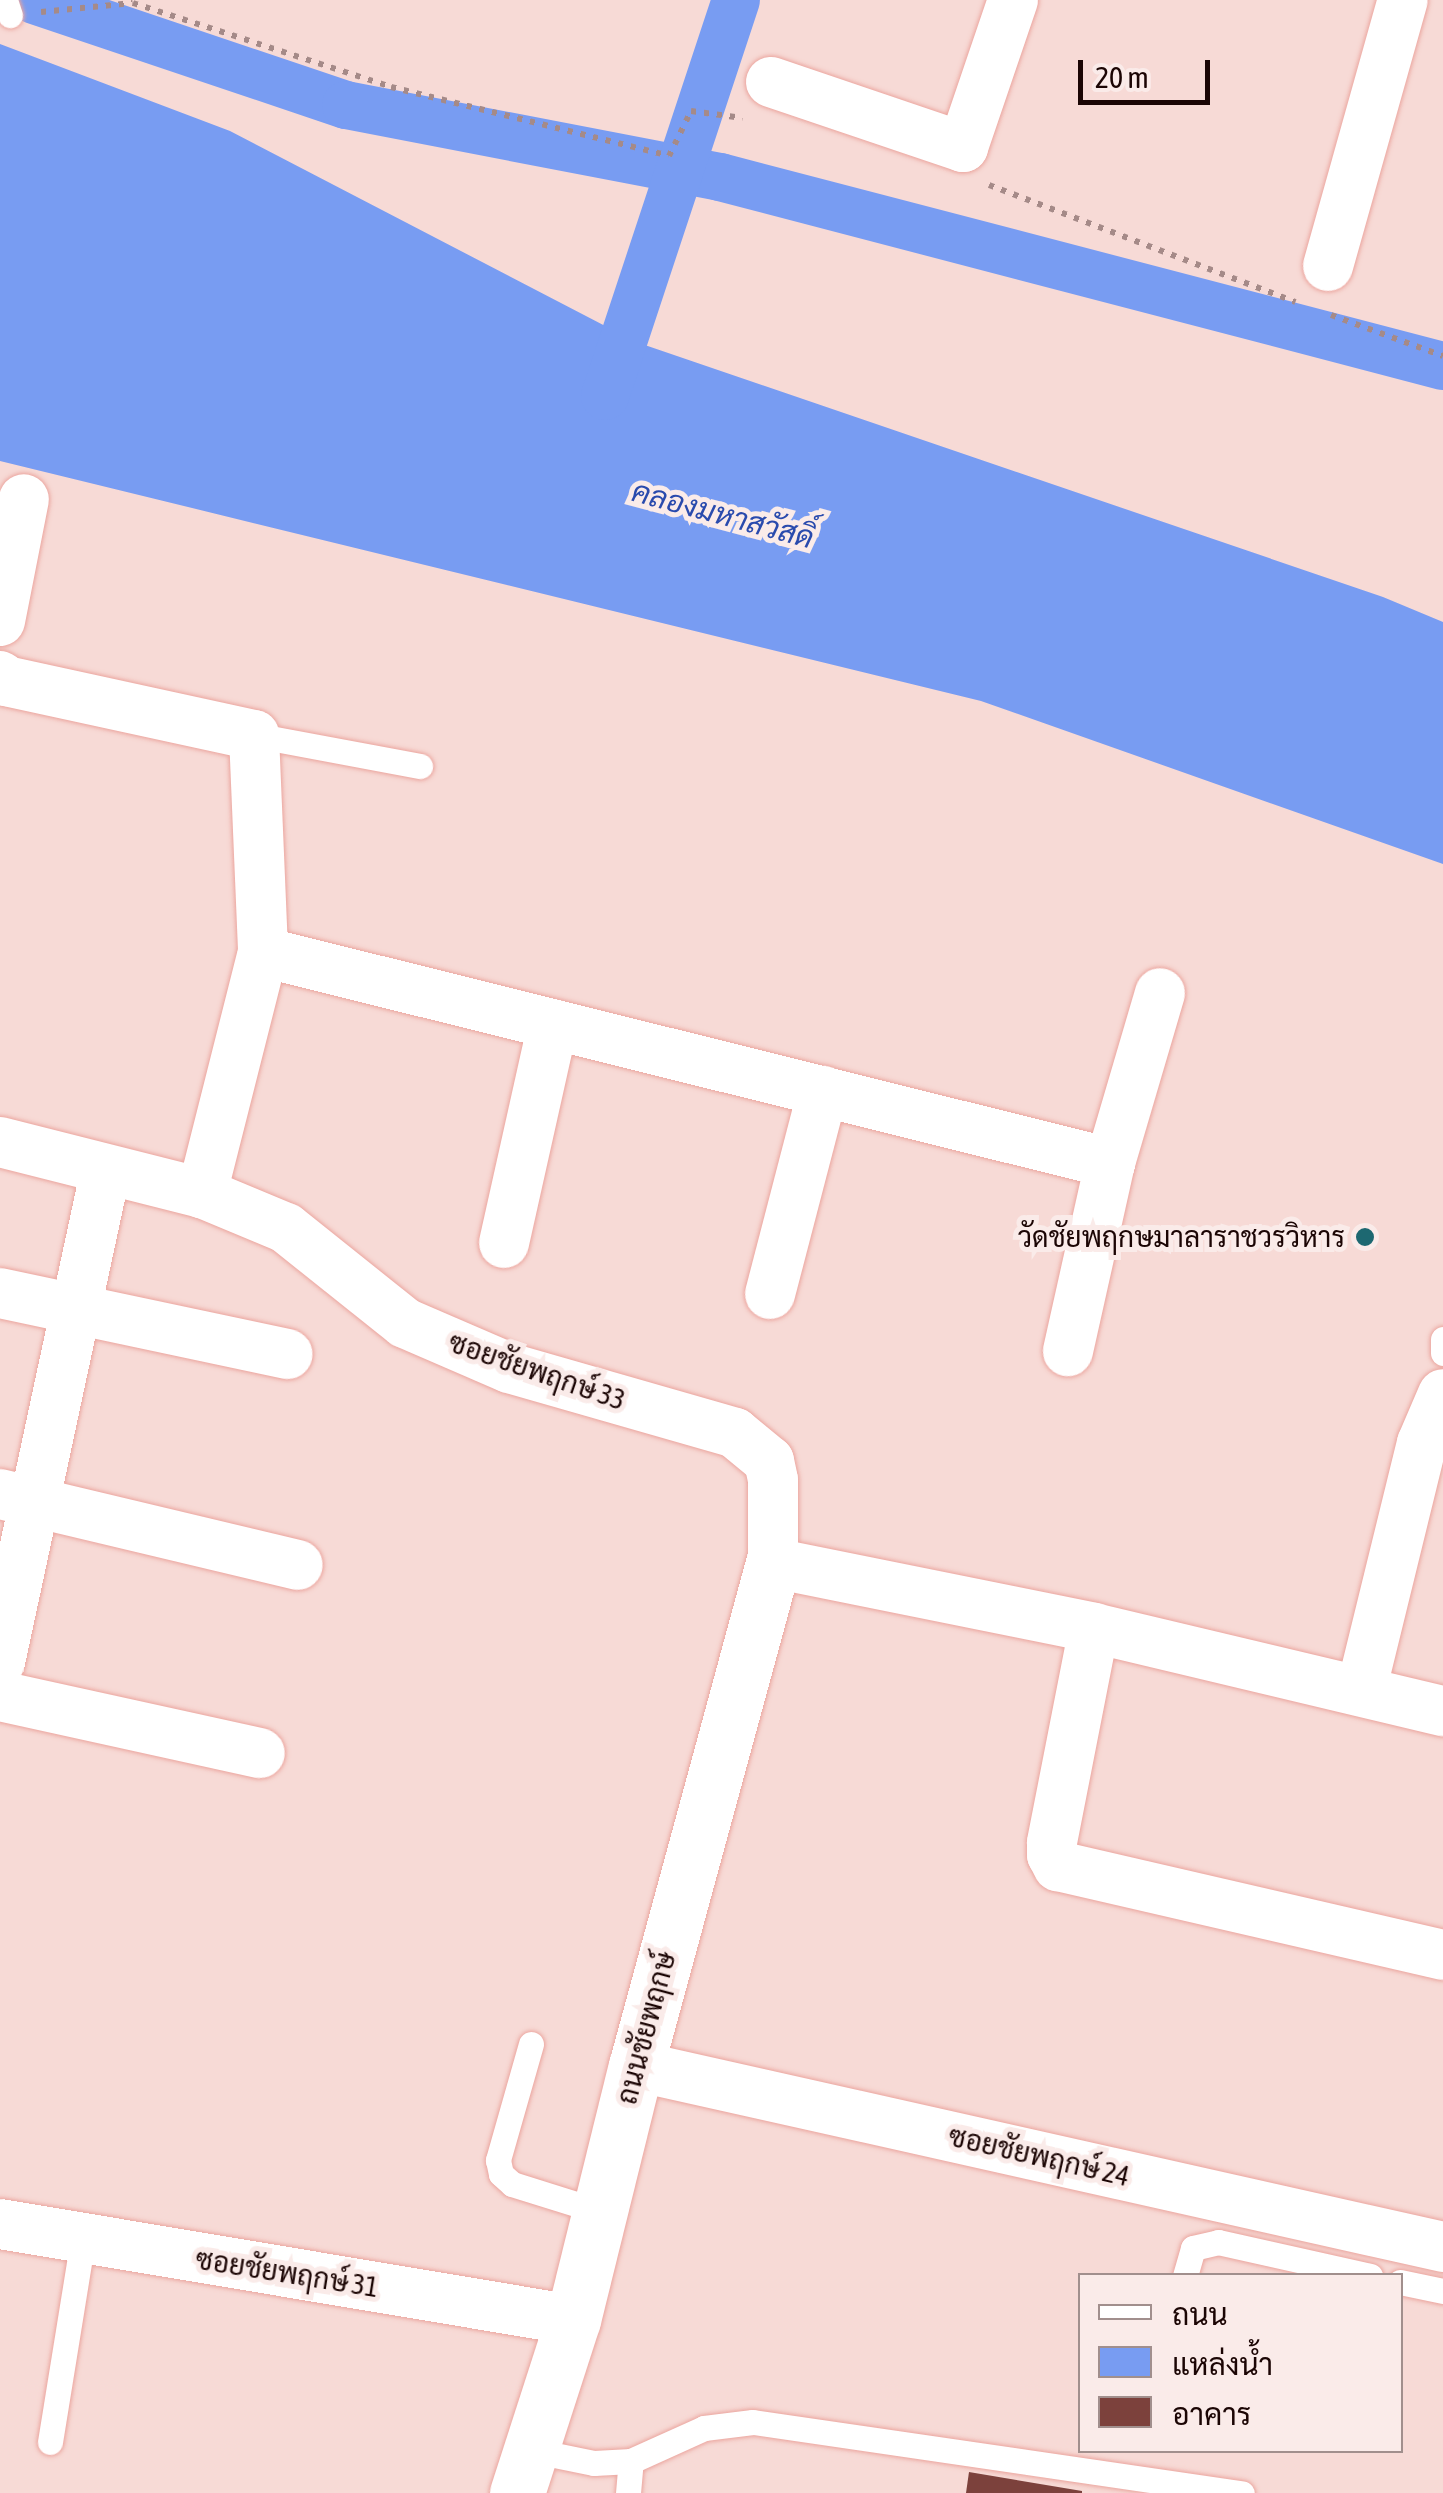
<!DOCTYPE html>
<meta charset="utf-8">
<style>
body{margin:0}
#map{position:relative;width:1443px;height:2493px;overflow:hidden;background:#f7dad6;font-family:"Asap Condensed",Sarabun,sans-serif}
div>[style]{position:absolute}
.water>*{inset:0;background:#789cf2}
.canal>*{height:48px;margin:-24px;padding:0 24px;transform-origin:24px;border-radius:24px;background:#789cf2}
.building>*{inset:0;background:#7c413c}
.path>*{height:6px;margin-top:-3px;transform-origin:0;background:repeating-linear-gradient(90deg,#a58a88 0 5px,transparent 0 13px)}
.roads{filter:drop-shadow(0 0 2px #eba69f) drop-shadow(0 0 2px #eba69f)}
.lane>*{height:25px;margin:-12.5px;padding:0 12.5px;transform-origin:12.5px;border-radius:12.5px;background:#fff}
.street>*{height:50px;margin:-25px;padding:0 25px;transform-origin:25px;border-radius:25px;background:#fff}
.secondary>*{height:55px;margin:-27.5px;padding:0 27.5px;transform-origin:27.5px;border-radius:27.5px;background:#fff}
.dots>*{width:28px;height:28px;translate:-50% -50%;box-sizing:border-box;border:5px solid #faebe9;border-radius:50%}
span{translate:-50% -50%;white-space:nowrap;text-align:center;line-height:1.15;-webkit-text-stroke:10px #faebe9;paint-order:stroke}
.poi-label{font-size:28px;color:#1b0504}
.right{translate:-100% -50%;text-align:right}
.street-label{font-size:28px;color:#1b0504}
.water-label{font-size:30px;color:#294aad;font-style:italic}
.legend{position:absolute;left:1078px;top:2273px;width:325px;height:180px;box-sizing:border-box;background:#faebe9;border:2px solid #a18f8d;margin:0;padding:12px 18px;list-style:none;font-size:30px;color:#1b0504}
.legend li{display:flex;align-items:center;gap:20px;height:50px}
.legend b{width:50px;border:2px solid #a18f8d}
.scale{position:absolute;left:1078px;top:60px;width:132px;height:45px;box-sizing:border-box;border:5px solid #1b0504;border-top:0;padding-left:12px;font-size:30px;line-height:35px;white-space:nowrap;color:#1b0504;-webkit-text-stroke:8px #faebe9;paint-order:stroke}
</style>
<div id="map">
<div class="water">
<i style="clip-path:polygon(0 44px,230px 131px,636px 342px,1383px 597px,1443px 622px,1443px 864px,981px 701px,0 461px)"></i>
</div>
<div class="canal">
<i style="left:34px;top:0;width:329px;rotate:18.6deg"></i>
<i style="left:346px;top:105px;width:381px;rotate:10.9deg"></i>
<i style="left:720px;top:177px;width:747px;rotate:14.65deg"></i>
<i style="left:605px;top:396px;width:417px;rotate:-71.7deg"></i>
</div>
<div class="building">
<i style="clip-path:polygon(969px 2472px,1082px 2491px,1082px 2493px,966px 2493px)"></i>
</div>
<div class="path">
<i style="left:41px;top:12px;width:92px;rotate:-5.6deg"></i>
<i style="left:133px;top:3px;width:271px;rotate:18deg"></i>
<i style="left:391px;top:87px;width:286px;rotate:13.9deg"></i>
<i style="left:669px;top:156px;width:50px;rotate:-63.9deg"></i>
<i style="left:691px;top:111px;width:52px;rotate:7.7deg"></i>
<i style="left:989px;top:185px;width:328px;rotate:20.9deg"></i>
<i style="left:1331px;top:315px;width:119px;rotate:20.1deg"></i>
</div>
<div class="roads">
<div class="lane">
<i style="left:5px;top:0;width:16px;rotate:72deg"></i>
<i style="left:254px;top:735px;width:169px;rotate:10.6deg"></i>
<i style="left:1443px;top:1339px;width:14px;rotate:90deg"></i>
<i style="left:531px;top:2044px;width:121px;rotate:105.9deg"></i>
<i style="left:498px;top:2160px;width:14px;rotate:78deg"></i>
<i style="left:501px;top:2174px;width:15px;rotate:42deg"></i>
<i style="left:512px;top:2184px;width:90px;rotate:17.4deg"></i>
<i style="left:1185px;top:2276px;width:29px;rotate:-74deg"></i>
<i style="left:1193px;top:2248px;width:26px;rotate:-13deg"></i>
<i style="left:1218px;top:2242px;width:156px;rotate:12.6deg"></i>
<i style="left:1400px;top:2282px;width:44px;rotate:11.8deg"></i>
<i style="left:50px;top:2442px;width:206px;rotate:-80.8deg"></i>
<i style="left:530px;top:2450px;width:65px;rotate:11.5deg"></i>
<i style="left:594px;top:2463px;width:37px;rotate:-3deg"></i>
<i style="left:631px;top:2461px;width:80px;rotate:-24.3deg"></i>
<i style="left:704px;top:2428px;width:49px;rotate:-7deg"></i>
<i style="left:753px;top:2422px;width:494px;rotate:8.3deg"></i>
<i style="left:628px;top:2493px;width:32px;rotate:-85deg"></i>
</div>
<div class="street">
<i style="left:771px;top:82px;width:203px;rotate:18.7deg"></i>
<i style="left:963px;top:147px;width:155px;rotate:-71.2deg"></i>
<i style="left:1328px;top:266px;width:276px;rotate:-74.3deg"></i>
<i style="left:0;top:621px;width:124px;rotate:-78.9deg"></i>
<i style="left:0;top:676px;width:8px;rotate:40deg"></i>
<i style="left:6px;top:681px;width:254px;rotate:12.3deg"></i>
<i style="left:254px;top:735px;width:217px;rotate:87.6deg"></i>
<i style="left:263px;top:952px;width:249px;rotate:104.2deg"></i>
<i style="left:263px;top:952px;width:873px;rotate:13.99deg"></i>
<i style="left:1110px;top:1163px;width:193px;rotate:102.6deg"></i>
<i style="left:0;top:1142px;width:208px;rotate:14.2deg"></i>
<i style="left:202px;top:1193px;width:91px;rotate:22.6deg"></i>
<i style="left:286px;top:1228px;width:152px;rotate:38.6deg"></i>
<i style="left:405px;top:1323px;width:113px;rotate:23.4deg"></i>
<i style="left:509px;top:1368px;width:235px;rotate:16deg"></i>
<i style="left:735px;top:1433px;width:44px;rotate:39.5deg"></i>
<i style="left:769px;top:1461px;width:19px;rotate:78deg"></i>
<i style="left:773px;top:1480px;width:83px;rotate:90deg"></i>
<i style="left:773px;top:1563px;width:328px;rotate:11.4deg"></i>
<i style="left:1094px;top:1628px;width:359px;rotate:13.4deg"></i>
<i style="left:1110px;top:1163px;width:177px;rotate:-73.6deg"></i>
<i style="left:504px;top:1243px;width:224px;rotate:-77.4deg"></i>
<i style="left:0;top:1293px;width:294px;rotate:12deg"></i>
<i style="left:770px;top:1294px;width:210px;rotate:-75.4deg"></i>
<i style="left:0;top:1494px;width:306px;rotate:13.4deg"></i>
<i style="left:1094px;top:1628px;width:219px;rotate:101.1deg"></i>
<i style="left:1052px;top:1843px;width:12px;rotate:90deg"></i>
<i style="left:1052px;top:1855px;width:13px;rotate:61deg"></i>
<i style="left:1058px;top:1866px;width:395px;rotate:13deg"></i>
<i style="left:0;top:1662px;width:504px;rotate:-77.87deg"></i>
<i style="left:1361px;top:1691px;width:255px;rotate:-76.2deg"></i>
<i style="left:1422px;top:1443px;width:53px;rotate:-66.8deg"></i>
<i style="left:0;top:1696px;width:266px;rotate:12.4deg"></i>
<i style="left:636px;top:2066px;width:827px;rotate:12.64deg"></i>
<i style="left:0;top:2224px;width:581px;rotate:9.51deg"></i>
</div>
<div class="secondary">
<i style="left:517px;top:2493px;width:182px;rotate:-72.1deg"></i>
<i style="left:573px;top:2320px;width:262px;rotate:-76.1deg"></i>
<i style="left:636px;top:2066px;width:521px;rotate:-74.76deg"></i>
</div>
</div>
<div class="dots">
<i style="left:1365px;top:1237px;background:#1d6871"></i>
</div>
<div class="poi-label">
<span class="right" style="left:1345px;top:1237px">วัดชัยพฤกษมาลาราชวรวิหาร</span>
</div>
<div class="street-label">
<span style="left:537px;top:1371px;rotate:19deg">ซอยชัยพฤกษ์ 33</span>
<span style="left:646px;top:2028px;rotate:-75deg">ถนนชัยพฤกษ์</span>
<span style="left:1039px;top:2156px;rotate:13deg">ซอยชัยพฤกษ์ 24</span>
<span style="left:287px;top:2273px;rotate:9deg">ซอยชัยพฤกษ์ 31</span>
</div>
<div class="water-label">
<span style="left:723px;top:514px;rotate:15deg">คลองมหาสวัสดิ์</span>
</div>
<ul class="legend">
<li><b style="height:12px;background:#fff"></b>ถนน</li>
<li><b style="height:28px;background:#789cf2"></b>แหล่งน้ำ</li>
<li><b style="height:28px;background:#7c413c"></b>อาคาร</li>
</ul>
<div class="scale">20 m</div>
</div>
